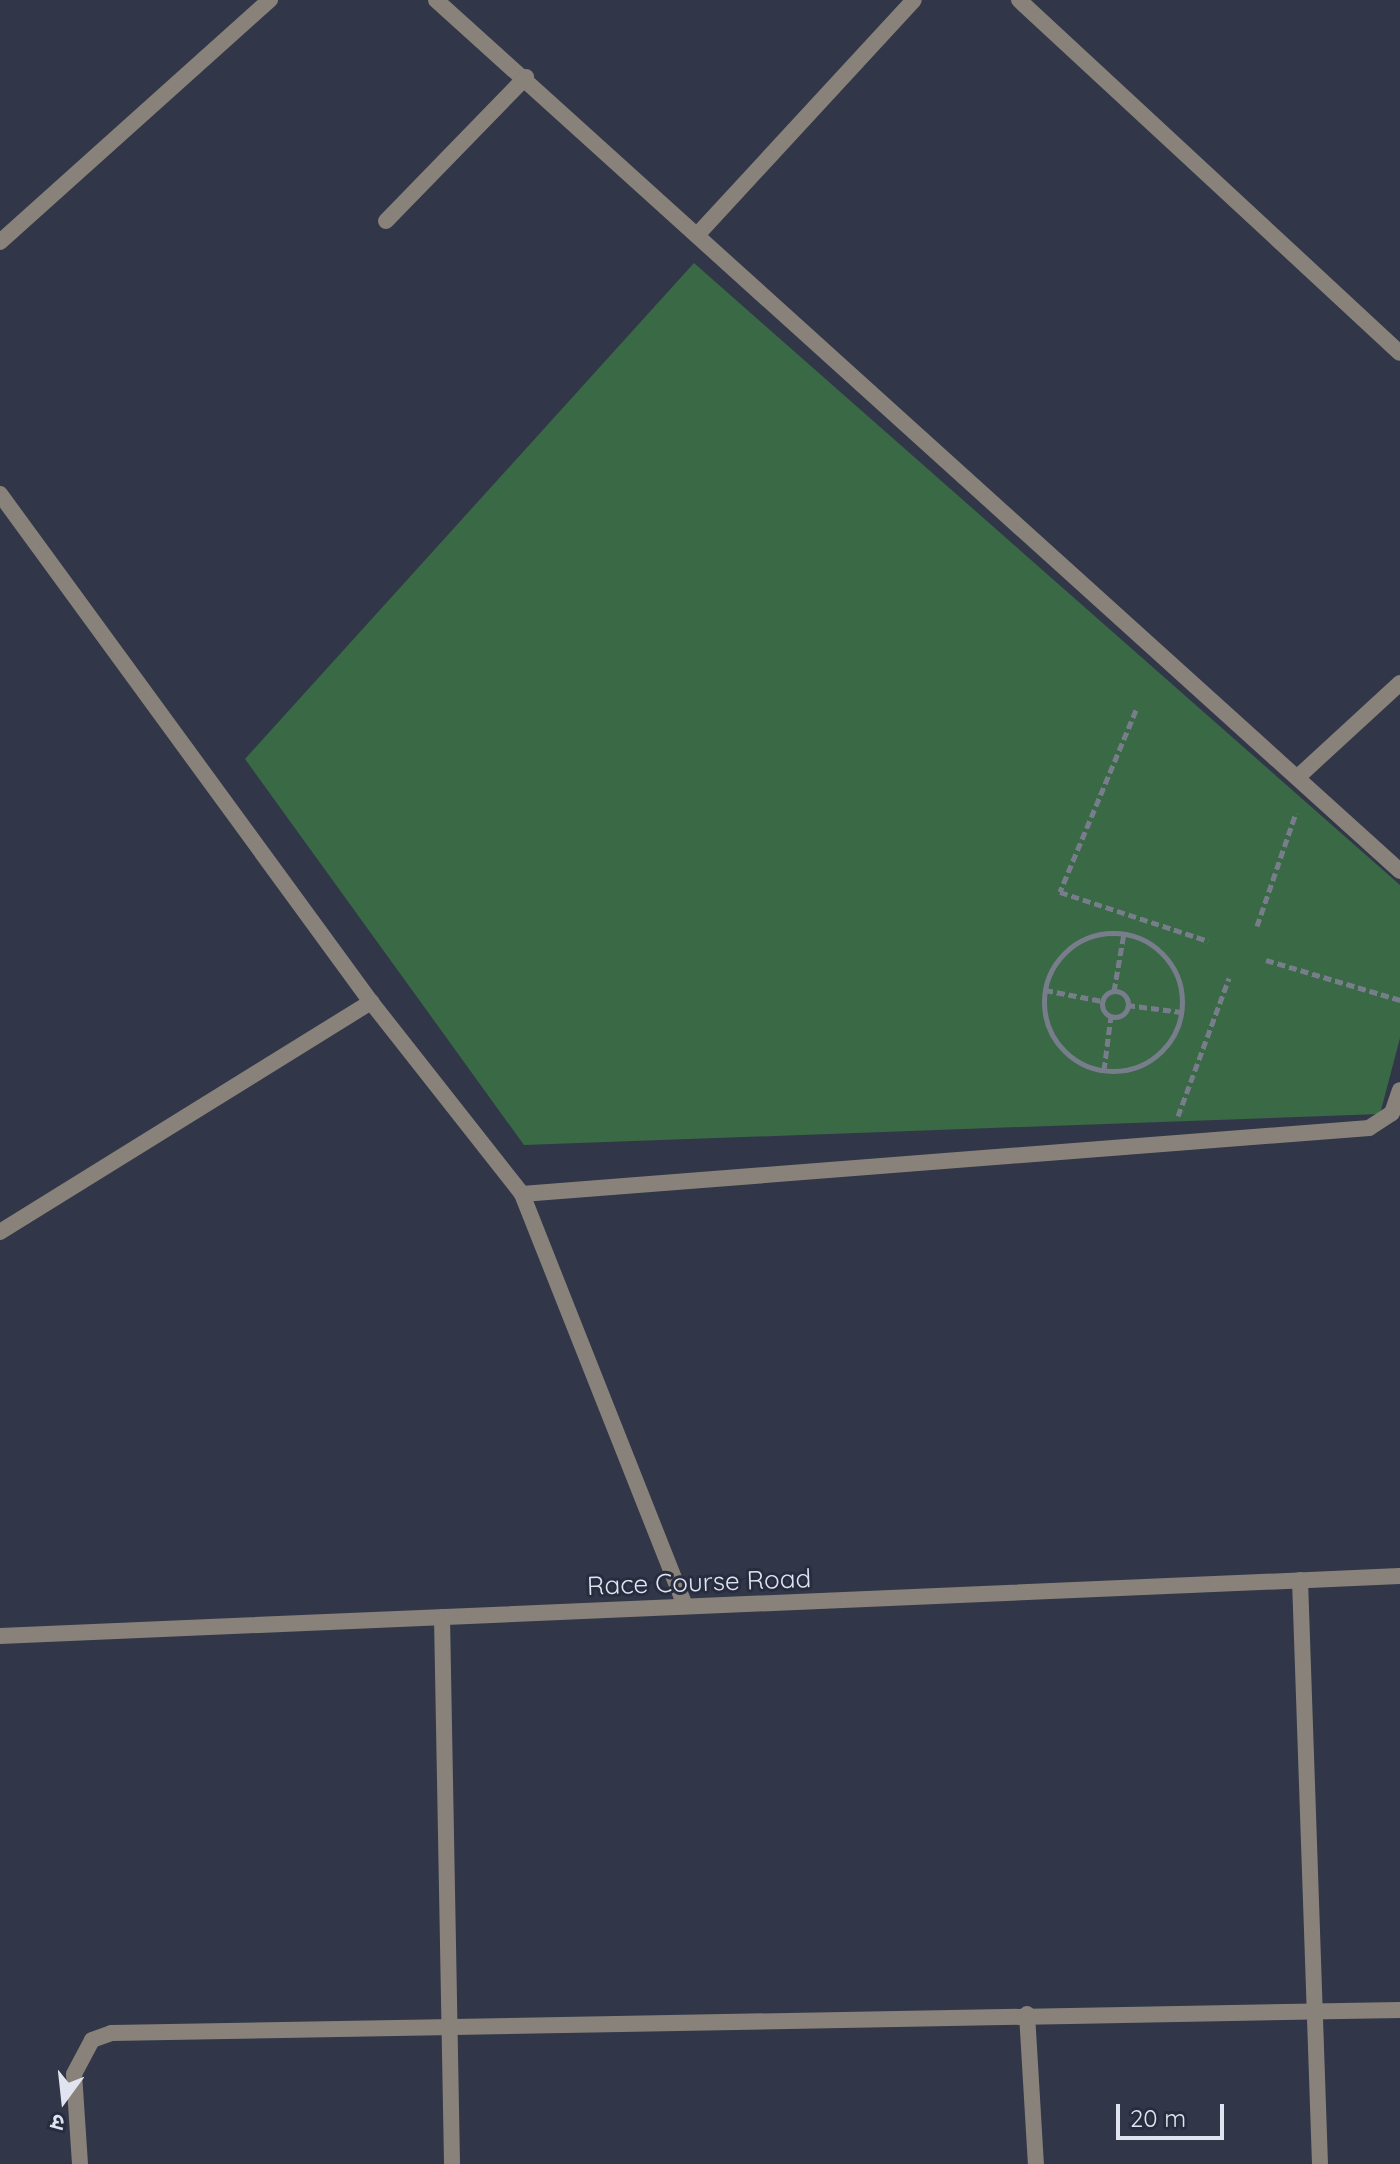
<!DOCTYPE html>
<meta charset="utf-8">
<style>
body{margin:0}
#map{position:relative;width:1400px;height:2164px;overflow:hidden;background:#313748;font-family:Quicksand,"Noto Sans Devanagari",sans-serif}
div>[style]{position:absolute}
.green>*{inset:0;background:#3a6945}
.path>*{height:5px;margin-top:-2.5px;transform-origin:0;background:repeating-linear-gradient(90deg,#787d8c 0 8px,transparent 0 12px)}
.path>.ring{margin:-2.5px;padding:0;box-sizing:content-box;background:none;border:5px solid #787d8c;border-radius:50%}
.minor>*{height:16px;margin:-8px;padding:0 8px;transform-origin:8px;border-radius:8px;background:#88827a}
.tertiary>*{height:16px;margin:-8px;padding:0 8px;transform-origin:8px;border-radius:8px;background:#88827a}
span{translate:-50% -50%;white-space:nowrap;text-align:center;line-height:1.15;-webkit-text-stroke:6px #272d3e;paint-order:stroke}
.street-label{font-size:26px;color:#e1e4f0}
.north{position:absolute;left:24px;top:2060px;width:80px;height:80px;-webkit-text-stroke:6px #272d3e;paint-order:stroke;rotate:195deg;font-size:22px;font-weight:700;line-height:32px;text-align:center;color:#e1e4f0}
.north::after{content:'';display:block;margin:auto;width:28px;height:36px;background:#e1e4f0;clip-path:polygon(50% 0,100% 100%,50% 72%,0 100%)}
.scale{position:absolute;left:1116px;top:2104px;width:108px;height:36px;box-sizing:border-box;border:4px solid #e1e4f0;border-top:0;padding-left:10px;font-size:24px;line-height:28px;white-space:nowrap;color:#e1e4f0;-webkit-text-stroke:6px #272d3e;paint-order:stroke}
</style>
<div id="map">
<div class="green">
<i style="clip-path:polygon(694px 263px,1400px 885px,1400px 1038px,1380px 1114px,524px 1145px,245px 759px)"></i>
</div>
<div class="path">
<i style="left:1136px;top:710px;width:197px;rotate:112.7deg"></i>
<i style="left:1060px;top:892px;width:156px;rotate:18.3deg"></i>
<i style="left:1257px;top:926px;width:120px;rotate:-71deg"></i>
<i class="ring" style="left:1044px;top:933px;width:133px;height:133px"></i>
<i style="left:1266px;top:960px;width:140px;rotate:16.6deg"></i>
<i style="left:1045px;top:990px;width:58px;rotate:10.9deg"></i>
<i style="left:1114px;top:991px;width:59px;rotate:-80.2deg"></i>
<i class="ring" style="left:1102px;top:991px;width:21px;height:21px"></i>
<i style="left:1127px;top:1005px;width:55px;rotate:7.3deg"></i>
<i style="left:1104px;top:1070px;width:54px;rotate:-82.6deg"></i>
<i style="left:1178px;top:1116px;width:147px;rotate:-69.7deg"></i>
</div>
<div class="minor">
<i style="left:436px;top:0;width:1299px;rotate:42.1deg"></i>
<i style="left:1019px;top:0;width:519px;rotate:42.82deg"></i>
<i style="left:386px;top:221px;width:201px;rotate:-45.8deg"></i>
<i style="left:698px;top:234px;width:318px;rotate:-47.3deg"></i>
<i style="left:0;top:242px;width:363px;rotate:-41.9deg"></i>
<i style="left:0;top:494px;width:629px;rotate:53.86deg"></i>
<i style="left:371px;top:1002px;width:244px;rotate:51.8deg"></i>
<i style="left:522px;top:1194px;width:443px;rotate:68.4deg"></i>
<i style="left:1300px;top:775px;width:136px;rotate:-42.6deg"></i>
<i style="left:522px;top:1194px;width:850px;rotate:-4.46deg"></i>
<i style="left:1369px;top:1128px;width:27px;rotate:-33deg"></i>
<i style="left:1392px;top:1113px;width:24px;rotate:-71deg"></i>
<i style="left:0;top:1232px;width:437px;rotate:-31.8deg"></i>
<i style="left:1300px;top:1580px;width:584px;rotate:88.04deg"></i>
<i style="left:442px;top:1617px;width:547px;rotate:88.95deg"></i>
<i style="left:1027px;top:2014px;width:150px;rotate:86.6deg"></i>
<i style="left:80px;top:2164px;width:90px;rotate:-93.8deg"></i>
<i style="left:74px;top:2074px;width:38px;rotate:-62deg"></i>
<i style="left:92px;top:2040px;width:20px;rotate:-20deg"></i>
<i style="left:111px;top:2033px;width:1289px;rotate:-1.02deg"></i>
</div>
<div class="tertiary">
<i style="left:0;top:1636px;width:1401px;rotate:-2.45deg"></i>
</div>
<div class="street-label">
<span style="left:699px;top:1582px;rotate:-2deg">Race Course Road</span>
</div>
<div class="north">उ</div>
<div class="scale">20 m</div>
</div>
